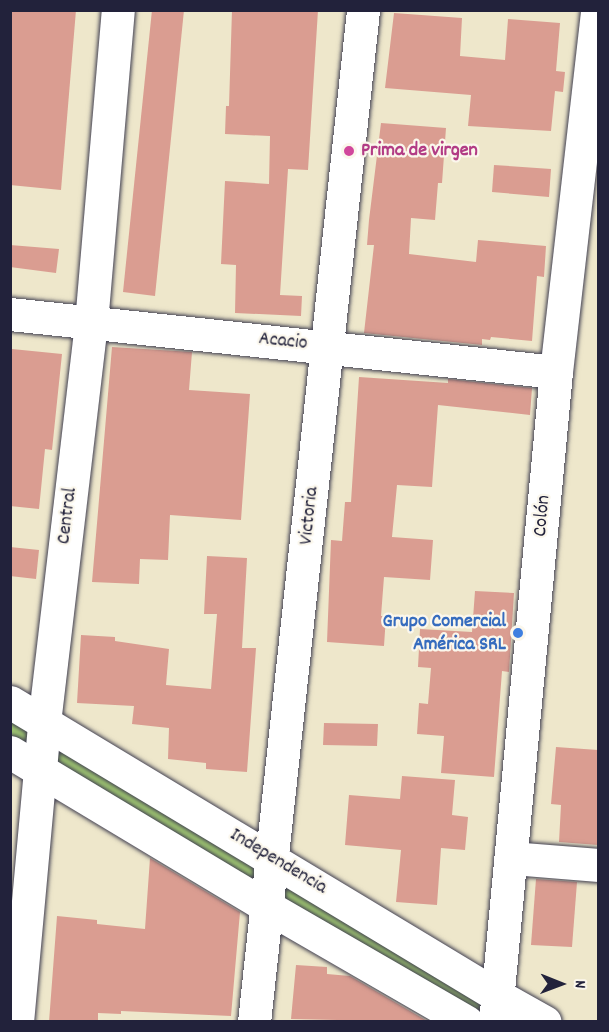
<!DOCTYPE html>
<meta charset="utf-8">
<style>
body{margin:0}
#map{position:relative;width:609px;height:1032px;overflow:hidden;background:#eee7cb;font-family:Dekko,sans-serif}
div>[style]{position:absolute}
.green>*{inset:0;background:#a0c772}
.building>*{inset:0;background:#da9d91}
.roads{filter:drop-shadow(0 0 2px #414051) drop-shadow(0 0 2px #414051)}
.minor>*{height:33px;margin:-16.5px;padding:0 16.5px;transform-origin:16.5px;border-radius:16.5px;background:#fff}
.dots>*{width:16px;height:16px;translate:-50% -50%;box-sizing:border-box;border:3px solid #fbf7ec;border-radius:50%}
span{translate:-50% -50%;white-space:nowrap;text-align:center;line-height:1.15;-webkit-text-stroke:4.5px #fbf7ec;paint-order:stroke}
.hotel-label{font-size:20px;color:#b23c85;font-weight:700}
.left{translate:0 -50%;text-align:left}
.street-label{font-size:20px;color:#22223b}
.shop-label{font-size:20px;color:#366cbe;font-weight:700}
.right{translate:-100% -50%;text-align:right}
.frame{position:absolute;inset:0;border:12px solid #22223b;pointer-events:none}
.north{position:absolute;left:531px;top:954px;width:60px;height:60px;-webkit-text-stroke:4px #fbf7ec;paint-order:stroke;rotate:91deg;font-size:16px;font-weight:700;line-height:24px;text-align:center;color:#22223b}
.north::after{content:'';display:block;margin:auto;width:21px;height:27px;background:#22223b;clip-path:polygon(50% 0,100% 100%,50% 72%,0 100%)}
</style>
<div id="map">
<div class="green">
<i style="clip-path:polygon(11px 709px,535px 1021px,479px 1021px,11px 745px)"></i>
</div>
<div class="building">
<i style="clip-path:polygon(10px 10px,76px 10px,61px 190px,10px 185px)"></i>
<i style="clip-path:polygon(152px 10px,184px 10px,155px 296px,123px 292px)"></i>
<i style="clip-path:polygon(232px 10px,318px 10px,308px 170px,288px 169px,280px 295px,302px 296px,301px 316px,235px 313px,236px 265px,221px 264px,225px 181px,269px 184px,270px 136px,225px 134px,226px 106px,229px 106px)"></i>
<i style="clip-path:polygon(394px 13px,462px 18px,460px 56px,505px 60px,508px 19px,560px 23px,556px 71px,565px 72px,563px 92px,555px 91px,551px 131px,468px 126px,471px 95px,385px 88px)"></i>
<i style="clip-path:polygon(381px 123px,446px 128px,442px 183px,438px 183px,435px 220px,411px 218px,409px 254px,476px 262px,478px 240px,546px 246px,544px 277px,537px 276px,532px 341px,491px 337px,490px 340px,482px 339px,482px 345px,364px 333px,374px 245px,367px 245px,369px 220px)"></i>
<i style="clip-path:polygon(494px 165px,551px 169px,549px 197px,492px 192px)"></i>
<i style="clip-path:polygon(10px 245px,59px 249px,56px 273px,10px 267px)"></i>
<i style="clip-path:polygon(112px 347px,192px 352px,189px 390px,250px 394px,241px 520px,170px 515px,168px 560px,140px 559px,139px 584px,92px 582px)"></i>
<i style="clip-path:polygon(12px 349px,62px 354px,52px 450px,45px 449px,39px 509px,10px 506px)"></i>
<i style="clip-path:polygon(359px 377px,448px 383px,448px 379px,532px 388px,530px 415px,438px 405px,432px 487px,397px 485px,392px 537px,433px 540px,430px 580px,384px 577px,381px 616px,386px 616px,384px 646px,327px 642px,331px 540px,342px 541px,345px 502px,351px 502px)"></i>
<i style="clip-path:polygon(10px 547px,39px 550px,36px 579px,10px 576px)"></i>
<i style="clip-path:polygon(207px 556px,247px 558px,242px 648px,256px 648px,247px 772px,206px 769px,206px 763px,168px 759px,169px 728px,132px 724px,134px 706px,77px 703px,81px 635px,115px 637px,115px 641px,169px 649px,166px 685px,211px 689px,217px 614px,204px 614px)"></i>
<i style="clip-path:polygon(475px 591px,514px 593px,509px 672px,502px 671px,494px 777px,441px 773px,444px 736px,417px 734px,419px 703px,428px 704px,431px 668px,418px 667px,420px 629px,472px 632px)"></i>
<i style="clip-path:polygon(324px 723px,378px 724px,377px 746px,323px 745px)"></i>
<i style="clip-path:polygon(556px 747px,598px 750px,598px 845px,559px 842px,561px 805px,551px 804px)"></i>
<i style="clip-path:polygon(402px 776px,455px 780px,452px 815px,468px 817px,465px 850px,441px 848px,437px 905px,396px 902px,401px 850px,345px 845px,349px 795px,400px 799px)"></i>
<i style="clip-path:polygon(150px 858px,240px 912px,231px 1016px,121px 1011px,121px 1014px,98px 1013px,98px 1022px,49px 1022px,57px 916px,97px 920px,97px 924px,145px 929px)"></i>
<i style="clip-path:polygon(536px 879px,577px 882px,572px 947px,531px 945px)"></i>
<i style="clip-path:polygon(296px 965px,327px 967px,327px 974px,350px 976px,429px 1022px,291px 1019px)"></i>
</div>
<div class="roads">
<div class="minor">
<i style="left:10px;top:314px;width:549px;rotate:6.06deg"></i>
<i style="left:10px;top:702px;width:572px;rotate:31.05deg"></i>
<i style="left:500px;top:997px;width:51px;rotate:29.1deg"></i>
<i style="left:10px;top:752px;width:299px;rotate:31deg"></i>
<i style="left:266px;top:906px;width:232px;rotate:30deg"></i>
<i style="left:511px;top:858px;width:87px;rotate:4.6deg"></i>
<i style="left:17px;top:1022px;width:300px;rotate:-84.8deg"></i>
<i style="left:44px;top:723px;width:403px;rotate:-83.3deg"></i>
<i style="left:91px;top:323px;width:314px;rotate:-85.1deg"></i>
<i style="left:254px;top:1022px;width:1018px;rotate:-83.85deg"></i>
<i style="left:495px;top:1022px;width:653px;rotate:-84.64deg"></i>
<i style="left:556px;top:372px;width:364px;rotate:-83.5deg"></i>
</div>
</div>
<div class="dots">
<i style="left:349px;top:151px;background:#d1479c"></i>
<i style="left:518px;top:633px;background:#3f7fe0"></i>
</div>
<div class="hotel-label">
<span class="left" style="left:361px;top:151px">Prima de virgen</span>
</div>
<div class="street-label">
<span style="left:283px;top:342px;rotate:6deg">Acacio</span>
<span style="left:68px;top:516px;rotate:-83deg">Central</span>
<span style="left:310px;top:516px;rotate:-84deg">Victoria</span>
<span style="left:543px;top:516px;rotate:-85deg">Colón</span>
<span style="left:278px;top:862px;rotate:31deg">Independencia</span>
</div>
<div class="shop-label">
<span class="right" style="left:506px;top:634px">Grupo Comercial<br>América SRL</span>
</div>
<div class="frame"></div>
<div class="north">N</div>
</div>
